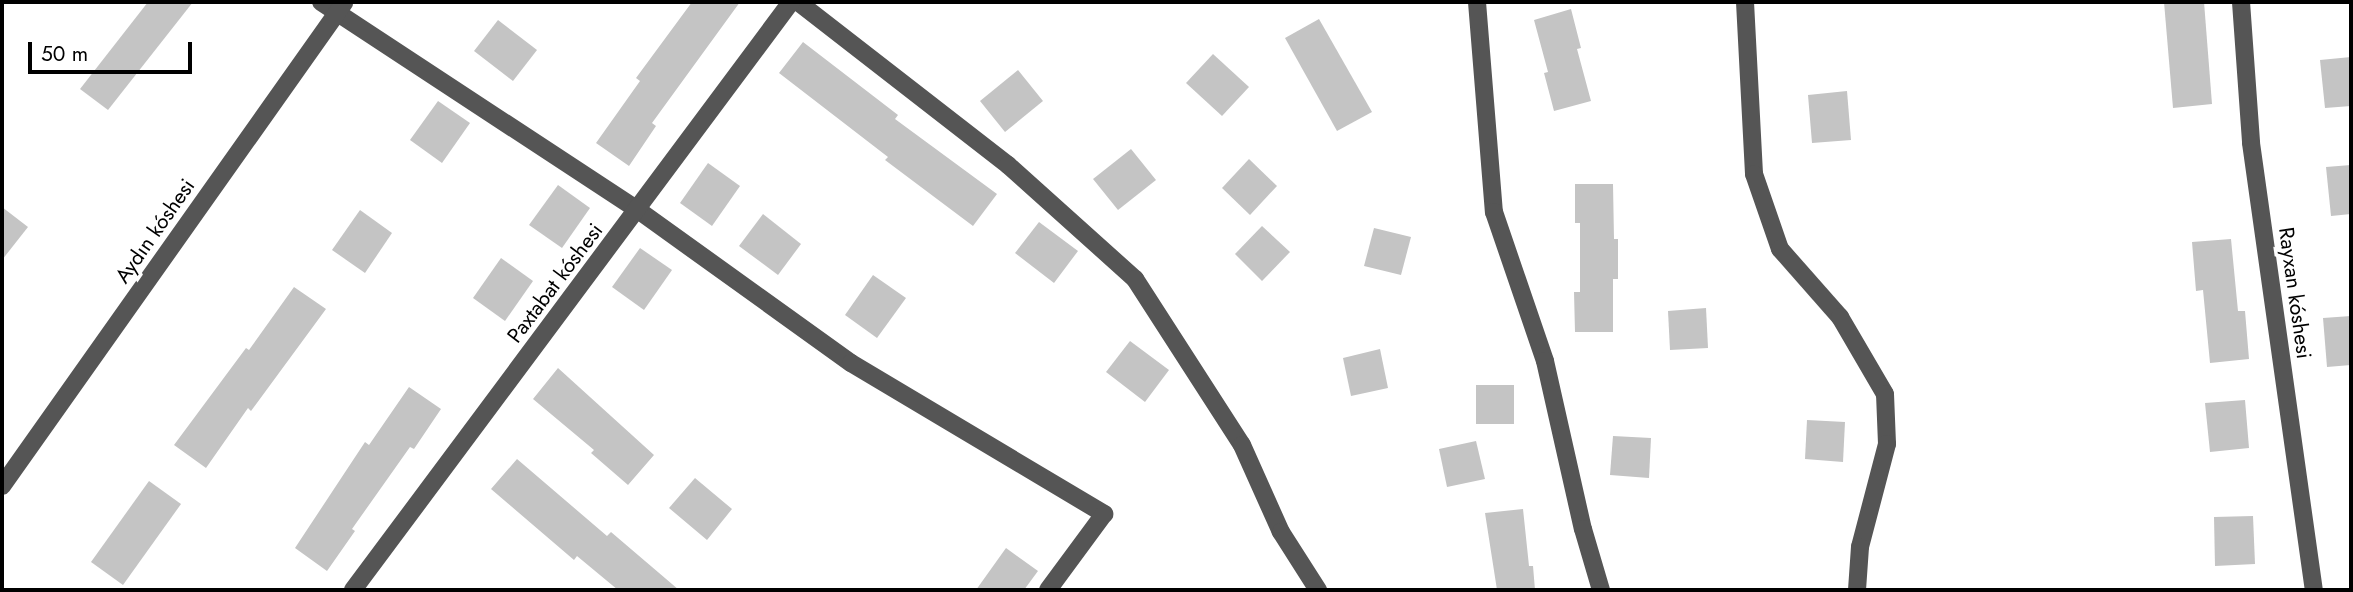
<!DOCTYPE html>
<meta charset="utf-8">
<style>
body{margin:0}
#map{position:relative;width:2353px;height:592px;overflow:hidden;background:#fff;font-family:Jost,sans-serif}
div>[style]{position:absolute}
.building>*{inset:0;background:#c4c4c4}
.minor>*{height:18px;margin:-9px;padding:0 9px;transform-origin:9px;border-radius:9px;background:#555}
span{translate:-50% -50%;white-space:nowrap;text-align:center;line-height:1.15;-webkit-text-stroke:7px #fff;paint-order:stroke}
.street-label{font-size:21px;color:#000}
.frame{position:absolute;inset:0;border:4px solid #000;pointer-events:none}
.scale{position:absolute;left:28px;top:42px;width:164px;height:32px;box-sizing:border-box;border:4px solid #000;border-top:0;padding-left:9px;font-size:21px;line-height:24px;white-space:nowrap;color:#000;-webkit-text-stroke:5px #fff;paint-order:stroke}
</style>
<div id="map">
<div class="building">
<i style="clip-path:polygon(148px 2px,193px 2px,108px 110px,80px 89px)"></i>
<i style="clip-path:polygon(692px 2px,740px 2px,652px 123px,656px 126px,629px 166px,596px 143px,640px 81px,636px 78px)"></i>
<i style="clip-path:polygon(2164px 2px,2204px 2px,2212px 104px,2173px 108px)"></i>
<i style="clip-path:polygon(1571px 9px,1581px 48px,1577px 49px,1591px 101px,1554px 111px,1544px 73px,1548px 72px,1534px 20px)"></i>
<i style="clip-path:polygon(1319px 19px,1372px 112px,1337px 131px,1285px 38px)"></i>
<i style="clip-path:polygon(498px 20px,537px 50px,513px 81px,474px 51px)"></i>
<i style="clip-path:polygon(803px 42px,898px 115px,895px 119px,997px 194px,973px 226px,885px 160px,888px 157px,779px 73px)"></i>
<i style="clip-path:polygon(1213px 54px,1249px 87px,1222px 116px,1186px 83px)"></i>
<i style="clip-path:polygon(2351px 57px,2351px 106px,2325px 108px,2320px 60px)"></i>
<i style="clip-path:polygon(1018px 70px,1043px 101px,1005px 132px,980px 101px)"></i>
<i style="clip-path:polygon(1847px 91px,1851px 140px,1812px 143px,1808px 95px)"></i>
<i style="clip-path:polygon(438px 101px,470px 123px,442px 163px,410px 140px)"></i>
<i style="clip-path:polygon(1131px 149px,1156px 180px,1118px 210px,1093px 179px)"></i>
<i style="clip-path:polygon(1249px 159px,1277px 186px,1250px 215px,1222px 188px)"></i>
<i style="clip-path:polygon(708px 163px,740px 186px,712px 226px,680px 203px)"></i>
<i style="clip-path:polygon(2351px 165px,2351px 214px,2331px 216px,2326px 167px)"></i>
<i style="clip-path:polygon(1575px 184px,1613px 184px,1614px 239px,1618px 239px,1618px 279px,1613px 279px,1613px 332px,1575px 332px,1574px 292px,1580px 292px,1580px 223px,1575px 223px)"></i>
<i style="clip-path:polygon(558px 185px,590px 208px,562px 248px,529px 225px)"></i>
<i style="clip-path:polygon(2px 207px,28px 227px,2px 260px)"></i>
<i style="clip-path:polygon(360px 210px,392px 233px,365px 273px,332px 250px)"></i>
<i style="clip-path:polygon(763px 214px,801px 244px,778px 275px,739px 246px)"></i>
<i style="clip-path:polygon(1039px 222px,1078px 251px,1054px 283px,1015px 253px)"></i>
<i style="clip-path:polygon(1262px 226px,1290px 252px,1262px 281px,1235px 254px)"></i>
<i style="clip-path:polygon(1374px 228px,1411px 237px,1401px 275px,1364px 266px)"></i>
<i style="clip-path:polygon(2231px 239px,2238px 311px,2245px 311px,2249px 359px,2210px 363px,2203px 290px,2196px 291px,2192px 242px)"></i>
<i style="clip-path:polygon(640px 248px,672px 270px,644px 310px,612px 287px)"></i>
<i style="clip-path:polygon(501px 258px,533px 281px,505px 321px,473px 298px)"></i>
<i style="clip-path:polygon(873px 275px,906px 298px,877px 338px,845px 315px)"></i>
<i style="clip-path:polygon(294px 287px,326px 309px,251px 411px,248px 408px,206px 468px,174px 445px,246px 348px,249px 350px)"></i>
<i style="clip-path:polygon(1706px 308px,1708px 348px,1670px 350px,1668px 311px)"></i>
<i style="clip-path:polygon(2351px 316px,2351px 365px,2327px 367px,2323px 318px)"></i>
<i style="clip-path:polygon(1130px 341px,1169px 370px,1145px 402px,1106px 372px)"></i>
<i style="clip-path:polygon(1380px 349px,1388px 388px,1351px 396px,1343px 358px)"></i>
<i style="clip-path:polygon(558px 368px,654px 455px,628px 485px,591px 453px,594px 450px,533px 399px)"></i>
<i style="clip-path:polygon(1476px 385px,1514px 385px,1514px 424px,1476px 424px)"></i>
<i style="clip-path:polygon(409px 387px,441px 409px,414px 449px,410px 447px,352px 529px,355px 531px,327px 571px,295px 548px,365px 442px,369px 445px)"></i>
<i style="clip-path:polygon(2245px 400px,2249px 448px,2210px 452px,2205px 403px)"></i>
<i style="clip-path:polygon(1807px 420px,1845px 422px,1843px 462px,1805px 459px)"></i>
<i style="clip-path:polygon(1613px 436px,1651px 438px,1649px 478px,1610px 475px)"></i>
<i style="clip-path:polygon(1476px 441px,1485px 479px,1447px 487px,1439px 449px)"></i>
<i style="clip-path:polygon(517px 459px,607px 536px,611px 532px,679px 590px,618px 590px,577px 556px,574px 560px,491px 489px)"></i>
<i style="clip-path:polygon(695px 478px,732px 509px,707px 540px,669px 508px)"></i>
<i style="clip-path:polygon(149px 481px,181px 504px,123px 585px,91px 562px)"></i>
<i style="clip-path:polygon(1523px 509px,1529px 566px,1533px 566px,1535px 590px,1497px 590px,1485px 513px)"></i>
<i style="clip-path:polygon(2253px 516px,2255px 564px,2215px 566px,2214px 517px)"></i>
<i style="clip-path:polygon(1006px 548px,1038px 571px,1024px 590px,976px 590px)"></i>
</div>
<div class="minor">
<i style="left:321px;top:2px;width:379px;rotate:33.3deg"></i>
<i style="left:638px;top:210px;width:262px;rotate:35.7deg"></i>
<i style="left:851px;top:363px;width:295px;rotate:30.8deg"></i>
<i style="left:1104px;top:514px;width:94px;rotate:126.4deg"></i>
<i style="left:798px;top:2px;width:266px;rotate:37.8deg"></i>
<i style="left:1008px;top:165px;width:171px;rotate:41.9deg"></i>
<i style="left:1135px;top:279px;width:197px;rotate:57.2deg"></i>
<i style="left:1242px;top:445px;width:95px;rotate:65.9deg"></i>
<i style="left:1281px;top:532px;width:69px;rotate:57.5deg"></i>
<i style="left:1477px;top:2px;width:211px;rotate:85.4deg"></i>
<i style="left:1494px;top:212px;width:157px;rotate:71.1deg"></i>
<i style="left:1545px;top:361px;width:172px;rotate:77.3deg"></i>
<i style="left:1583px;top:529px;width:64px;rotate:73.6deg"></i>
<i style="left:1745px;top:2px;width:172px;rotate:87deg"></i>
<i style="left:1754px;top:174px;width:79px;rotate:70.9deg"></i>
<i style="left:1780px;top:249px;width:91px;rotate:48.6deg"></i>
<i style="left:1840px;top:317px;width:89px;rotate:59.7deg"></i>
<i style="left:1885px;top:394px;width:50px;rotate:87.7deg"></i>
<i style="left:1887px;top:444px;width:106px;rotate:104.7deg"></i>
<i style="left:1860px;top:547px;width:43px;rotate:94deg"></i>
<i style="left:2241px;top:2px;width:141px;rotate:85.9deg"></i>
<i style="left:2251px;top:143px;width:451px;rotate:82deg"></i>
<i style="left:2px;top:486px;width:592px;rotate:-54.7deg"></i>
<i style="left:353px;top:590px;width:733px;rotate:-53.32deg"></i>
</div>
<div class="street-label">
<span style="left:155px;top:231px;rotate:-55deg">Aydın kóshesi</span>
<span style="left:555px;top:283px;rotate:-53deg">Paxtabat kóshesi</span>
<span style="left:2295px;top:293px;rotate:82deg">Rayxan kóshesi</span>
</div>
<div class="frame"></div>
<div class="scale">50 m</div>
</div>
